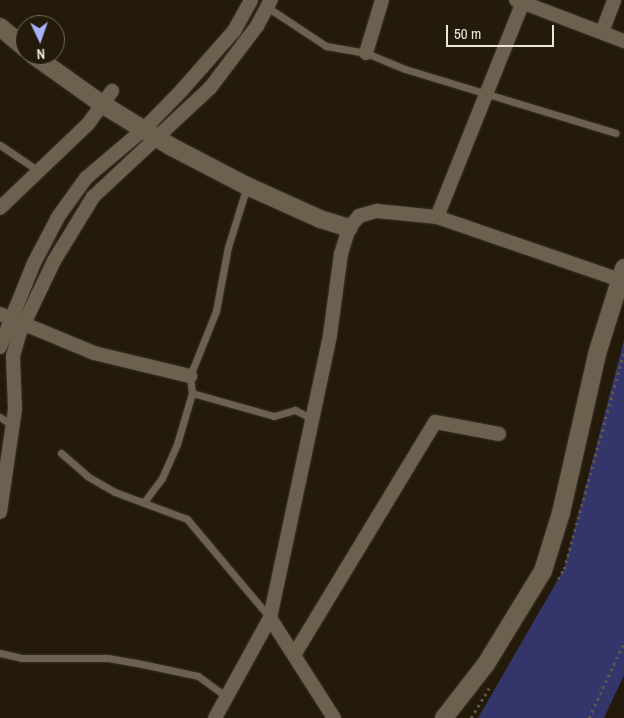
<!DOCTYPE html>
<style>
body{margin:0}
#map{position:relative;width:624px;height:718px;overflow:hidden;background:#231a0a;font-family:"Archivo Narrow",sans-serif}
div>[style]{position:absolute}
.green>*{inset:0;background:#33356b}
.path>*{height:2.5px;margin-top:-1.25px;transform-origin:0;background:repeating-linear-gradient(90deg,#605749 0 2.5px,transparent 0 6.5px)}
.roads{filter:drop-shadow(0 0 1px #39322c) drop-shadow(0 0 1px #39322c)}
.service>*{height:7px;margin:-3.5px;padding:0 3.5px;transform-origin:3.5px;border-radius:3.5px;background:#6c604f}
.minor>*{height:14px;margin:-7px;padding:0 7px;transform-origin:7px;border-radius:7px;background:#6c604f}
.tertiary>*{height:18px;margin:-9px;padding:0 9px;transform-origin:9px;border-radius:9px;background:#6c604f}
span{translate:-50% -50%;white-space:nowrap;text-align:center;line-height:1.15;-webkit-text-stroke:5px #231a0a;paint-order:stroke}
.north{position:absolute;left:15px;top:15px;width:50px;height:50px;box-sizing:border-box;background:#231a0a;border:1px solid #736b5e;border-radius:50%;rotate:177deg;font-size:14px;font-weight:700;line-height:20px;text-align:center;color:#ece5db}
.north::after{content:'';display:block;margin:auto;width:18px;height:22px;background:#a9b0fc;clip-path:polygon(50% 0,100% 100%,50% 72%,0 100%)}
.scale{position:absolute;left:446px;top:25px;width:108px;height:22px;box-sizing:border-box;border:2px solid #ece5db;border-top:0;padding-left:6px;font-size:15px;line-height:18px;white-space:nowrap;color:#ece5db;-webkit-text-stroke:4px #231a0a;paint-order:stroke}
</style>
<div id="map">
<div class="green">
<i style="clip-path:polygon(624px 340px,624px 675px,604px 718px,478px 718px,564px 569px)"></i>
</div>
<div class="path">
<i style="left:558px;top:579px;width:12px;rotate:-59deg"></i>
<i style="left:564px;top:569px;width:226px;rotate:-74.6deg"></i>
<i style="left:471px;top:718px;width:39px;rotate:-59deg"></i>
<i style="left:589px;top:718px;width:84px;rotate:-65.3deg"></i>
</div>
<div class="roads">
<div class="service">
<i style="left:267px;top:7px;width:71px;rotate:33.5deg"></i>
<i style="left:326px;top:46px;width:41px;rotate:9.9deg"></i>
<i style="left:366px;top:53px;width:42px;rotate:22.3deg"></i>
<i style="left:405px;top:69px;width:220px;rotate:16.9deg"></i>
<i style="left:0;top:145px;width:45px;rotate:34deg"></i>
<i style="left:192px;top:393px;width:85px;rotate:15.7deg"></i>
<i style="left:274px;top:416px;width:22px;rotate:-16deg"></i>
<i style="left:295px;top:410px;width:20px;rotate:27deg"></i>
<i style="left:0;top:417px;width:16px;rotate:35deg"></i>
<i style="left:61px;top:453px;width:35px;rotate:41deg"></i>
<i style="left:87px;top:476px;width:32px;rotate:30deg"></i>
<i style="left:115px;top:492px;width:77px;rotate:20.6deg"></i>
<i style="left:187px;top:519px;width:129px;rotate:50deg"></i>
<i style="left:144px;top:502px;width:30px;rotate:-53deg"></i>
<i style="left:162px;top:478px;width:37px;rotate:-66deg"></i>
<i style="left:177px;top:444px;width:53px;rotate:-73.6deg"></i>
<i style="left:192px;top:393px;width:17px;rotate:-97deg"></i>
<i style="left:190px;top:376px;width:70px;rotate:-68.2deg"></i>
<i style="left:216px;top:311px;width:65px;rotate:-79.4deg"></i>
<i style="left:228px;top:247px;width:64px;rotate:-72.7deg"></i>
<i style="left:0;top:653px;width:22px;rotate:13deg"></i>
<i style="left:21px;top:658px;width:87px"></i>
<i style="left:108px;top:658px;width:29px;rotate:10deg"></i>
<i style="left:137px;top:663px;width:62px;rotate:12deg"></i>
<i style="left:198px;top:676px;width:34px;rotate:36deg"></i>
</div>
<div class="minor">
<i style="left:516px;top:0;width:116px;rotate:20.8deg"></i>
<i style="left:602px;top:32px;width:34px;rotate:-69deg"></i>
<i style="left:366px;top:53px;width:55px;rotate:-73.2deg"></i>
<i style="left:0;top:208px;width:122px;rotate:-43.7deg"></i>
<i style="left:88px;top:124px;width:41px;rotate:-54deg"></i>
<i style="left:437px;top:217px;width:234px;rotate:-68.2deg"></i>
<i style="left:0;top:314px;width:102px;rotate:22.5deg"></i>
<i style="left:94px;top:353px;width:99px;rotate:13.5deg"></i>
<i style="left:0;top:347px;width:91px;rotate:-68deg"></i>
<i style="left:34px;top:263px;width:52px;rotate:-62.4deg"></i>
<i style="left:58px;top:217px;width:48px;rotate:-54.3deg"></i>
<i style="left:86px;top:178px;width:76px;rotate:-40.2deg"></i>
<i style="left:144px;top:129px;width:54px;rotate:-45.7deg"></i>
<i style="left:182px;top:90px;width:79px;rotate:-48.6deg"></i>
<i style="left:234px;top:31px;width:35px;rotate:-61deg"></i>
<i style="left:0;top:512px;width:104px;rotate:-81.7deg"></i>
<i style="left:15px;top:409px;width:53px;rotate:-92.2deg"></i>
<i style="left:13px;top:356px;width:25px;rotate:-74deg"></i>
<i style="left:20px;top:332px;width:79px;rotate:-64.4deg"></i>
<i style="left:54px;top:261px;width:75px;rotate:-58.6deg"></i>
<i style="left:93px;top:197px;width:160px;rotate:-43deg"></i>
<i style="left:210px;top:88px;width:78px;rotate:-52.8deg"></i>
<i style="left:257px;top:26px;width:30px;rotate:-62deg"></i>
<i style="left:270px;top:618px;width:119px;rotate:57.4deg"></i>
<i style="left:294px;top:655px;width:272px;rotate:-58.8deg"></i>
<i style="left:435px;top:422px;width:65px;rotate:10.6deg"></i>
<i style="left:215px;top:718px;width:114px;rotate:-61.2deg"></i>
<i style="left:270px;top:618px;width:289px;rotate:-78deg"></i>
<i style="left:330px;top:335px;width:82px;rotate:-82.3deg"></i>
<i style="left:341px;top:254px;width:27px;rotate:-73deg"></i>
<i style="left:349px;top:228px;width:16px;rotate:-50deg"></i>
<i style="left:359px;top:216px;width:19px;rotate:-16deg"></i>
<i style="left:377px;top:211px;width:60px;rotate:5.7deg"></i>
<i style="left:437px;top:217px;width:194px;rotate:19deg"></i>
</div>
<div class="tertiary">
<i style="left:0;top:27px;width:33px;rotate:40deg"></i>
<i style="left:33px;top:55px;width:85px;rotate:35.4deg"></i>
<i style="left:102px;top:104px;width:82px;rotate:31.6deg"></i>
<i style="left:172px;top:147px;width:85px;rotate:27.5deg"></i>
<i style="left:247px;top:186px;width:80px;rotate:24.3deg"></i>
<i style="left:320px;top:219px;width:30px;rotate:17deg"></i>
<i style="left:444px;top:718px;width:68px;rotate:-52.1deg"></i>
<i style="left:486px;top:664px;width:109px;rotate:-58.5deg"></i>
<i style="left:543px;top:571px;width:61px;rotate:-72.8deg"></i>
<i style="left:561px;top:513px;width:163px;rotate:-77.2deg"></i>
<i style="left:597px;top:354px;width:90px;rotate:-72.6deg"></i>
</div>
</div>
<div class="north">N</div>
<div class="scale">50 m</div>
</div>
